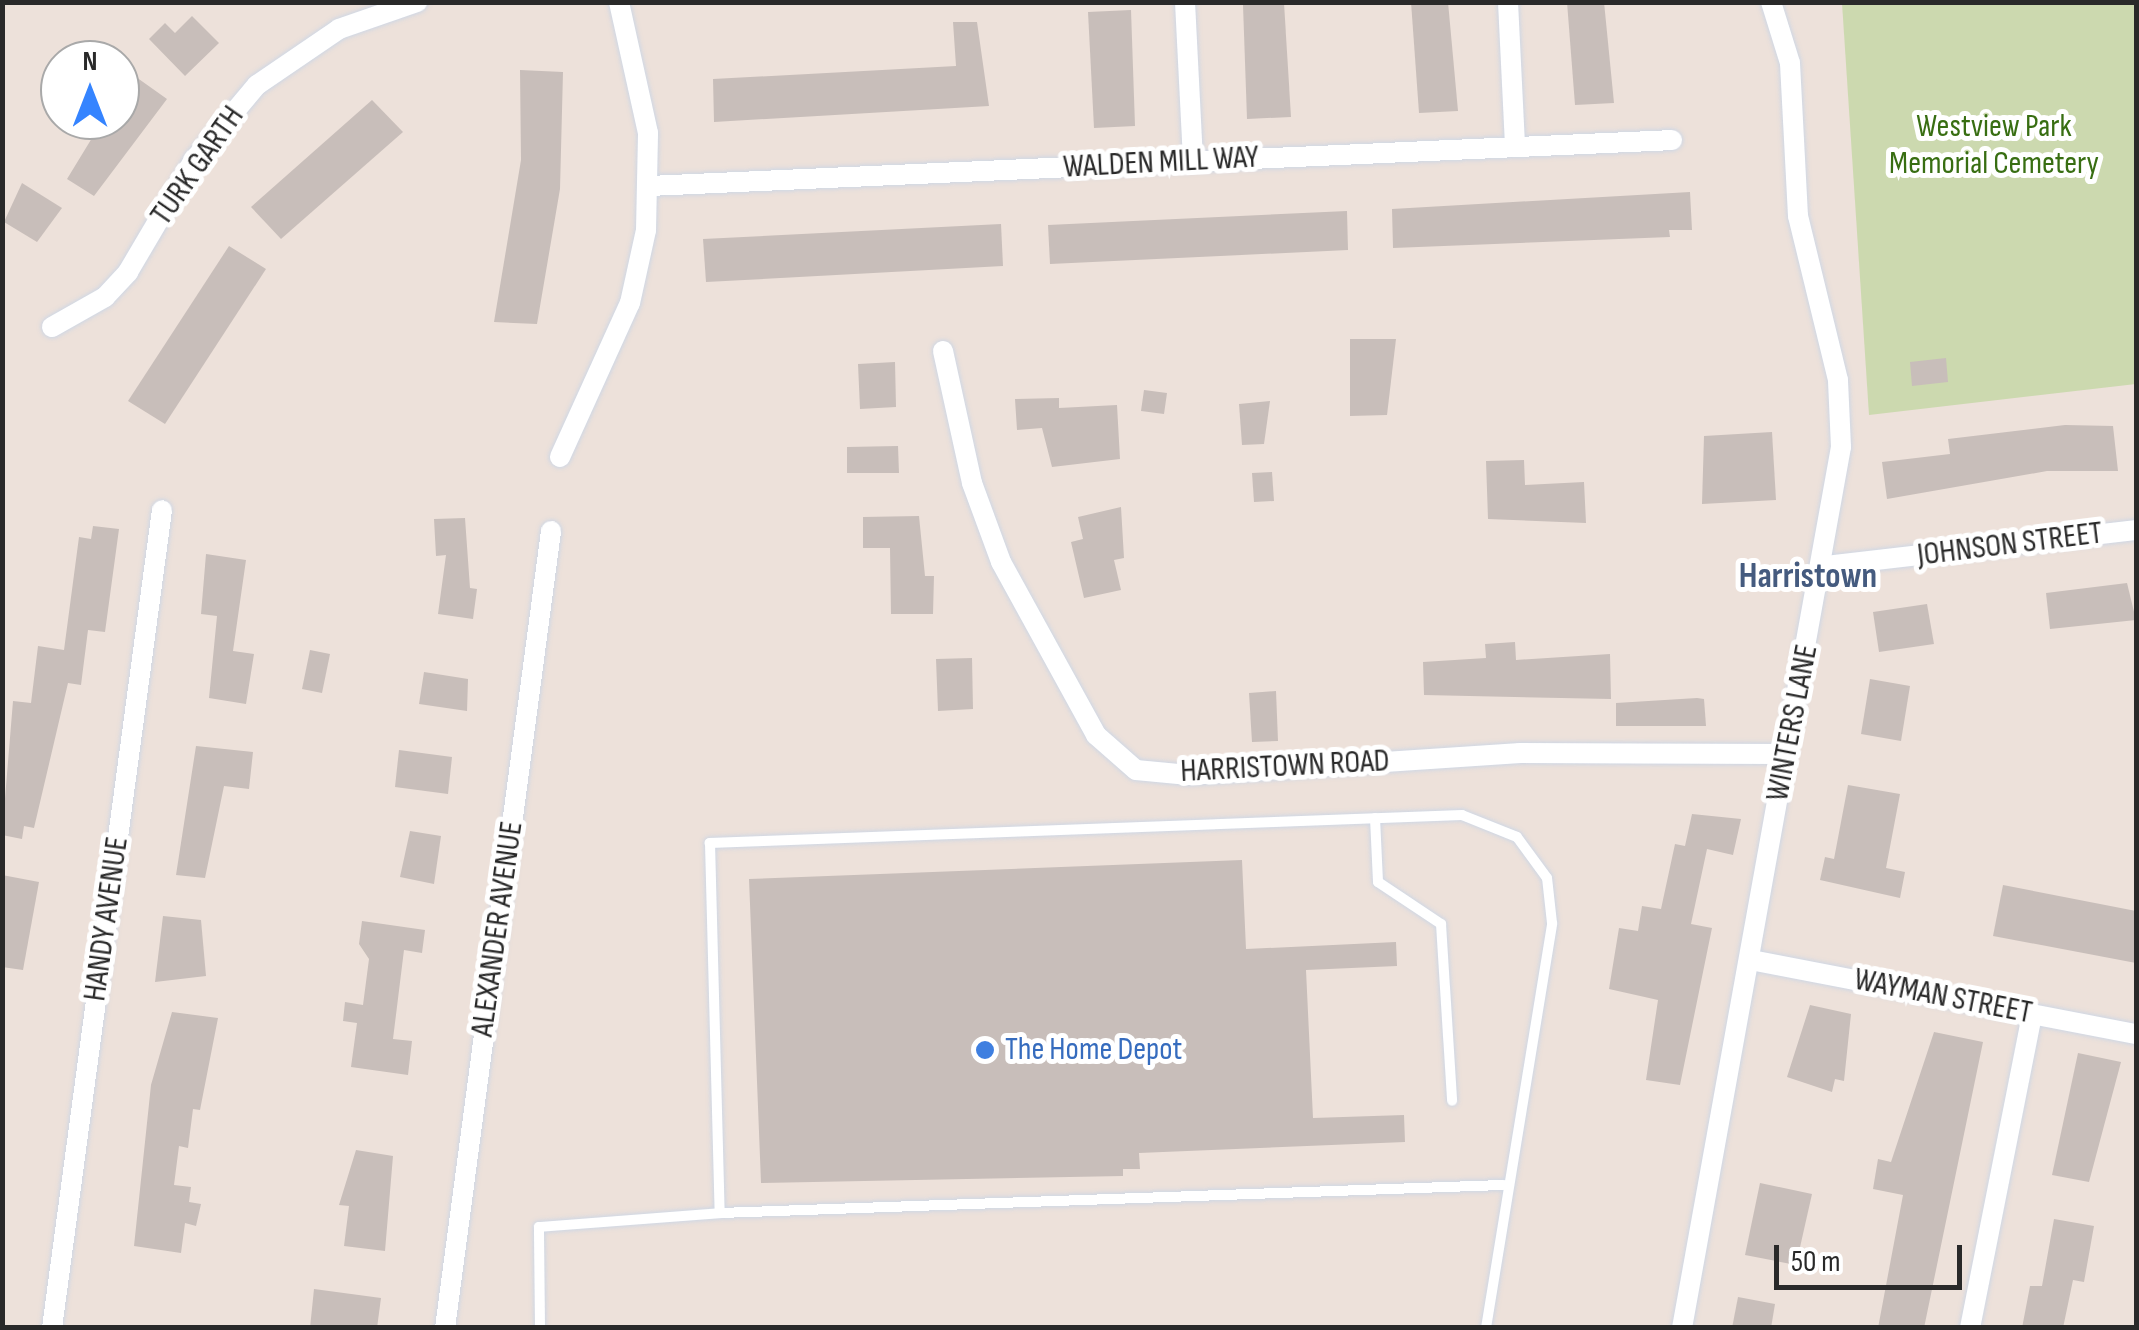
<!DOCTYPE html>
<style>
body{margin:0}
#map{position:relative;width:2139px;height:1330px;overflow:hidden;background:#ede1da;font-family:"Sofia Sans Condensed",sans-serif}
div>[style]{position:absolute}
.cemetery>*{inset:0;background:#ccd9af}
.building>*{inset:0;background:#c8beba}
.roads{filter:drop-shadow(0 0 2px #cfd7e4) drop-shadow(0 0 2px #cfd7e4)}
.lane>*{height:10px;margin:-5px;padding:0 5px;transform-origin:5px;border-radius:5px;background:#fff}
.street>*{height:20px;margin:-10px;padding:0 10px;transform-origin:10px;border-radius:10px;background:#fff}
.dots>*{width:28px;height:28px;translate:-50% -50%;box-sizing:border-box;border:5px solid #fff;border-radius:50%}
span{translate:-50% -50%;white-space:nowrap;text-align:center;line-height:1.15;-webkit-text-stroke:10px #fff;paint-order:stroke}
.park-label{font-size:32px;color:#386e12}
.street-label{font-size:32px;color:#292929}
.shop-label{font-size:32px;color:#366cbe}
.left{translate:0 -50%;text-align:left}
.neighbourhood-label{font-size:35px;color:#455b7f;font-weight:700}
.frame{position:absolute;inset:0;border:5px solid #292929;pointer-events:none}
.north{position:absolute;left:40px;top:40px;width:100px;height:100px;box-sizing:border-box;background:#fff;border:2px solid #a9a9a9;border-radius:50%;rotate:0deg;font-size:28px;font-weight:700;line-height:40px;text-align:center;color:#292929}
.north::after{content:'';display:block;margin:auto;width:35px;height:45px;background:#3584ff;clip-path:polygon(50% 0,100% 100%,50% 72%,0 100%)}
.scale{position:absolute;left:1774px;top:1245px;width:188px;height:45px;box-sizing:border-box;border:5px solid #292929;border-top:0;padding-left:12px;font-size:30px;line-height:35px;white-space:nowrap;color:#292929;-webkit-text-stroke:8px #fff;paint-order:stroke}
</style>
<div id="map">
<div class="cemetery">
<i style="clip-path:polygon(1842px 3px,2136px 3px,2136px 384px,1869px 415px)"></i>
</div>
<div class="building">
<i style="clip-path:polygon(1411px 2px,1448px 2px,1458px 111px,1419px 113px)"></i>
<i style="clip-path:polygon(1567px 2px,1604px 2px,1614px 103px,1575px 105px)"></i>
<i style="clip-path:polygon(1284px 3px,1291px 117px,1247px 119px,1243px 5px)"></i>
<i style="clip-path:polygon(1131px 10px,1135px 126px,1094px 128px,1088px 12px)"></i>
<i style="clip-path:polygon(192px 16px,219px 43px,185px 76px,149px 39px,165px 23px,175px 33px)"></i>
<i style="clip-path:polygon(953px 22px,977px 22px,989px 106px,714px 122px,713px 79px,956px 66px)"></i>
<i style="clip-path:polygon(520px 70px,563px 72px,560px 189px,537px 324px,494px 322px,521px 160px)"></i>
<i style="clip-path:polygon(136px 77px,167px 99px,94px 196px,67px 179px,103px 120px,120px 120px,120px 100px)"></i>
<i style="clip-path:polygon(372px 100px,403px 132px,281px 239px,251px 207px)"></i>
<i style="clip-path:polygon(22px 183px,62px 208px,37px 242px,4px 222px)"></i>
<i style="clip-path:polygon(1690px 192px,1692px 230px,1669px 230px,1670px 237px,1393px 248px,1392px 209px)"></i>
<i style="clip-path:polygon(1347px 211px,1348px 250px,1050px 264px,1048px 225px)"></i>
<i style="clip-path:polygon(1001px 224px,1003px 266px,706px 282px,703px 239px)"></i>
<i style="clip-path:polygon(229px 246px,266px 269px,165px 424px,128px 401px)"></i>
<i style="clip-path:polygon(1350px 339px,1396px 339px,1387px 415px,1350px 416px)"></i>
<i style="clip-path:polygon(1946px 358px,1948px 382px,1912px 386px,1910px 362px)"></i>
<i style="clip-path:polygon(895px 362px,896px 407px,860px 409px,858px 364px)"></i>
<i style="clip-path:polygon(1144px 390px,1167px 393px,1164px 414px,1141px 411px)"></i>
<i style="clip-path:polygon(1059px 398px,1059px 408px,1117px 405px,1120px 459px,1052px 467px,1042px 428px,1017px 430px,1015px 399px)"></i>
<i style="clip-path:polygon(1270px 401px,1264px 444px,1242px 445px,1239px 404px)"></i>
<i style="clip-path:polygon(2065px 425px,2113px 426px,2118px 471px,2047px 471px,1887px 499px,1882px 462px,1950px 454px,1948px 439px)"></i>
<i style="clip-path:polygon(1772px 432px,1776px 500px,1702px 504px,1704px 436px)"></i>
<i style="clip-path:polygon(898px 446px,899px 473px,847px 473px,847px 447px)"></i>
<i style="clip-path:polygon(1524px 460px,1525px 485px,1584px 482px,1586px 523px,1488px 519px,1486px 461px)"></i>
<i style="clip-path:polygon(1272px 472px,1274px 501px,1254px 502px,1252px 473px)"></i>
<i style="clip-path:polygon(1121px 507px,1124px 558px,1114px 560px,1121px 590px,1084px 598px,1071px 542px,1083px 539px,1078px 517px)"></i>
<i style="clip-path:polygon(919px 516px,925px 576px,934px 576px,933px 614px,891px 614px,890px 548px,863px 548px,863px 517px)"></i>
<i style="clip-path:polygon(465px 518px,470px 588px,477px 589px,473px 619px,438px 614px,446px 555px,436px 556px,434px 519px)"></i>
<i style="clip-path:polygon(93px 526px,119px 529px,105px 632px,88px 630px,81px 685px,68px 683px,34px 828px,24px 826px,22px 839px,2px 835px,13px 701px,31px 703px,38px 646px,64px 650px,79px 537px,91px 539px)"></i>
<i style="clip-path:polygon(206px 554px,246px 560px,233px 651px,254px 654px,246px 704px,209px 698px,217px 616px,201px 614px)"></i>
<i style="clip-path:polygon(2127px 583px,2136px 620px,2050px 629px,2046px 593px)"></i>
<i style="clip-path:polygon(1927px 604px,1934px 644px,1879px 652px,1873px 612px)"></i>
<i style="clip-path:polygon(1515px 642px,1516px 660px,1610px 654px,1611px 699px,1424px 695px,1423px 662px,1486px 658px,1485px 644px)"></i>
<i style="clip-path:polygon(310px 650px,330px 654px,322px 693px,302px 689px)"></i>
<i style="clip-path:polygon(972px 658px,973px 709px,938px 711px,936px 659px)"></i>
<i style="clip-path:polygon(424px 672px,468px 679px,467px 711px,419px 704px)"></i>
<i style="clip-path:polygon(1870px 679px,1910px 686px,1901px 741px,1861px 734px)"></i>
<i style="clip-path:polygon(1276px 691px,1278px 741px,1252px 742px,1249px 693px)"></i>
<i style="clip-path:polygon(1697px 698px,1704px 699px,1706px 726px,1616px 726px,1616px 703px)"></i>
<i style="clip-path:polygon(196px 746px,253px 752px,249px 789px,224px 786px,205px 878px,176px 875px)"></i>
<i style="clip-path:polygon(399px 750px,452px 757px,448px 794px,395px 787px)"></i>
<i style="clip-path:polygon(1848px 785px,1900px 794px,1886px 868px,1905px 872px,1900px 898px,1820px 880px,1825px 857px,1834px 859px)"></i>
<i style="clip-path:polygon(1692px 814px,1741px 819px,1733px 855px,1707px 849px,1691px 924px,1712px 928px,1680px 1085px,1646px 1080px,1658px 1000px,1609px 989px,1619px 928px,1638px 931px,1642px 906px,1661px 909px,1675px 844px,1685px 846px)"></i>
<i style="clip-path:polygon(410px 831px,441px 836px,434px 884px,400px 877px)"></i>
<i style="clip-path:polygon(1242px 860px,1246px 949px,1396px 942px,1397px 966px,1306px 970px,1313px 1118px,1404px 1115px,1405px 1142px,1139px 1153px,1140px 1169px,1123px 1169px,1123px 1176px,761px 1183px,749px 879px)"></i>
<i style="clip-path:polygon(2px 875px,39px 882px,23px 970px,2px 967px)"></i>
<i style="clip-path:polygon(2003px 885px,2136px 911px,2136px 963px,1993px 936px)"></i>
<i style="clip-path:polygon(163px 916px,201px 920px,206px 976px,155px 982px)"></i>
<i style="clip-path:polygon(362px 921px,425px 930px,422px 953px,404px 950px,393px 1039px,412px 1041px,408px 1075px,351px 1067px,357px 1023px,343px 1021px,345px 1002px,363px 1005px,369px 959px,359px 944px)"></i>
<i style="clip-path:polygon(1810px 1005px,1851px 1014px,1844px 1081px,1835px 1079px,1832px 1092px,1787px 1077px)"></i>
<i style="clip-path:polygon(172px 1012px,218px 1018px,200px 1110px,193px 1109px,188px 1148px,179px 1146px,174px 1185px,191px 1187px,189px 1202px,201px 1204px,196px 1226px,185px 1223px,181px 1253px,134px 1246px,151px 1085px)"></i>
<i style="clip-path:polygon(1934px 1032px,1983px 1042px,1924px 1328px,1878px 1328px,1903px 1195px,1873px 1189px,1878px 1159px,1891px 1162px)"></i>
<i style="clip-path:polygon(2078px 1053px,2121px 1062px,2089px 1182px,2052px 1175px)"></i>
<i style="clip-path:polygon(356px 1150px,393px 1156px,385px 1251px,344px 1246px,349px 1206px,339px 1205px)"></i>
<i style="clip-path:polygon(1760px 1183px,1812px 1194px,1796px 1265px,1745px 1255px)"></i>
<i style="clip-path:polygon(2054px 1219px,2094px 1226px,2084px 1282px,2073px 1280px,2063px 1328px,2022px 1328px,2030px 1286px,2042px 1286px)"></i>
<i style="clip-path:polygon(314px 1289px,381px 1298px,377px 1328px,310px 1328px)"></i>
<i style="clip-path:polygon(1738px 1297px,1775px 1304px,1771px 1328px,1732px 1328px)"></i>
</div>
<div class="roads">
<div class="lane">
<i style="left:1375px;top:818px;width:64px;rotate:87.3deg"></i>
<i style="left:1378px;top:882px;width:76px;rotate:33.7deg"></i>
<i style="left:1441px;top:924px;width:177px;rotate:86.4deg"></i>
<i style="left:540px;top:1328px;width:101px;rotate:-90.6deg"></i>
<i style="left:539px;top:1227px;width:182px;rotate:-4.4deg"></i>
<i style="left:1486px;top:1328px;width:410px;rotate:-80.7deg"></i>
<i style="left:1552px;top:923px;width:45px;rotate:-96.3deg"></i>
<i style="left:1547px;top:878px;width:51px;rotate:-126.2deg"></i>
<i style="left:1517px;top:837px;width:59px;rotate:-158.2deg"></i>
<i style="left:1462px;top:815px;width:753px;rotate:177.87deg"></i>
<i style="left:710px;top:843px;width:370px;rotate:88.5deg"></i>
<i style="left:720px;top:1213px;width:784px;rotate:-2.05deg"></i>
</div>
<div class="street">
<i style="left:1185px;top:2px;width:160px;rotate:87.1deg"></i>
<i style="left:1508px;top:2px;width:145px;rotate:87.2deg"></i>
<i style="left:649px;top:186px;width:1024px;rotate:-2.57deg"></i>
<i style="left:52px;top:327px;width:61px;rotate:-29.5deg"></i>
<i style="left:105px;top:297px;width:34px;rotate:-47deg"></i>
<i style="left:128px;top:272px;width:130px;rotate:-59.5deg"></i>
<i style="left:194px;top:160px;width:98px;rotate:-50deg"></i>
<i style="left:257px;top:85px;width:99px;rotate:-34.3deg"></i>
<i style="left:339px;top:29px;width:83px;rotate:-19.1deg"></i>
<i style="left:943px;top:351px;width:135px;rotate:77.6deg"></i>
<i style="left:972px;top:483px;width:84px;rotate:69.8deg"></i>
<i style="left:1001px;top:562px;width:197px;rotate:61.2deg"></i>
<i style="left:1096px;top:735px;width:53px;rotate:41.2deg"></i>
<i style="left:1136px;top:770px;width:53px;rotate:5.4deg"></i>
<i style="left:1189px;top:775px;width:332px;rotate:-3.8deg"></i>
<i style="left:1520px;top:753px;width:265px;rotate:0.2deg"></i>
<i style="left:560px;top:457px;width:169px;rotate:-65.6deg"></i>
<i style="left:630px;top:303px;width:75px;rotate:-77.6deg"></i>
<i style="left:646px;top:230px;width:97px;rotate:-88.8deg"></i>
<i style="left:648px;top:133px;width:134px;rotate:-102.5deg"></i>
<i style="left:1825px;top:566px;width:313px;rotate:-6.6deg"></i>
<i style="left:1751px;top:960px;width:392px;rotate:10.9deg"></i>
<i style="left:52px;top:1328px;width:825px;rotate:-82.34deg"></i>
<i style="left:445px;top:1328px;width:804px;rotate:-82.42deg"></i>
<i style="left:1682px;top:1328px;width:895px;rotate:-79.77deg"></i>
<i style="left:1841px;top:447px;width:67px;rotate:-92.6deg"></i>
<i style="left:1838px;top:380px;width:169px;rotate:-103.7deg"></i>
<i style="left:1798px;top:216px;width:153px;rotate:-93deg"></i>
<i style="left:1790px;top:63px;width:64px;rotate:-107.3deg"></i>
<i style="left:1970px;top:1328px;width:319px;rotate:-78.8deg"></i>
</div>
</div>
<div class="dots">
<i style="left:985px;top:1050px;background:#3f7fe0"></i>
</div>
<div class="park-label">
<span style="left:1994px;top:146px">Westview Park<br>Memorial Cemetery</span>
</div>
<div class="street-label">
<span style="left:1161px;top:163px;rotate:-3deg">WALDEN MILL WAY</span>
<span style="left:198px;top:166px;rotate:-55deg">TURK GARTH</span>
<span style="left:2010px;top:545px;rotate:-7deg">JOHNSON STREET</span>
<span style="left:1793px;top:723px;rotate:-79deg">WINTERS LANE</span>
<span style="left:1285px;top:767px;rotate:-3deg">HARRISTOWN ROAD</span>
<span style="left:107px;top:919px;rotate:-82deg">HANDY AVENUE</span>
<span style="left:498px;top:929px;rotate:-82deg">ALEXANDER AVENUE</span>
<span style="left:1943px;top:997px;rotate:11deg">WAYMAN STREET</span>
</div>
<div class="shop-label">
<span class="left" style="left:1005px;top:1050px">The Home Depot</span>
</div>
<div class="neighbourhood-label">
<span style="left:1808px;top:577px">Harristown</span>
</div>
<div class="frame"></div>
<div class="north">N</div>
<div class="scale">50 m</div>
</div>
